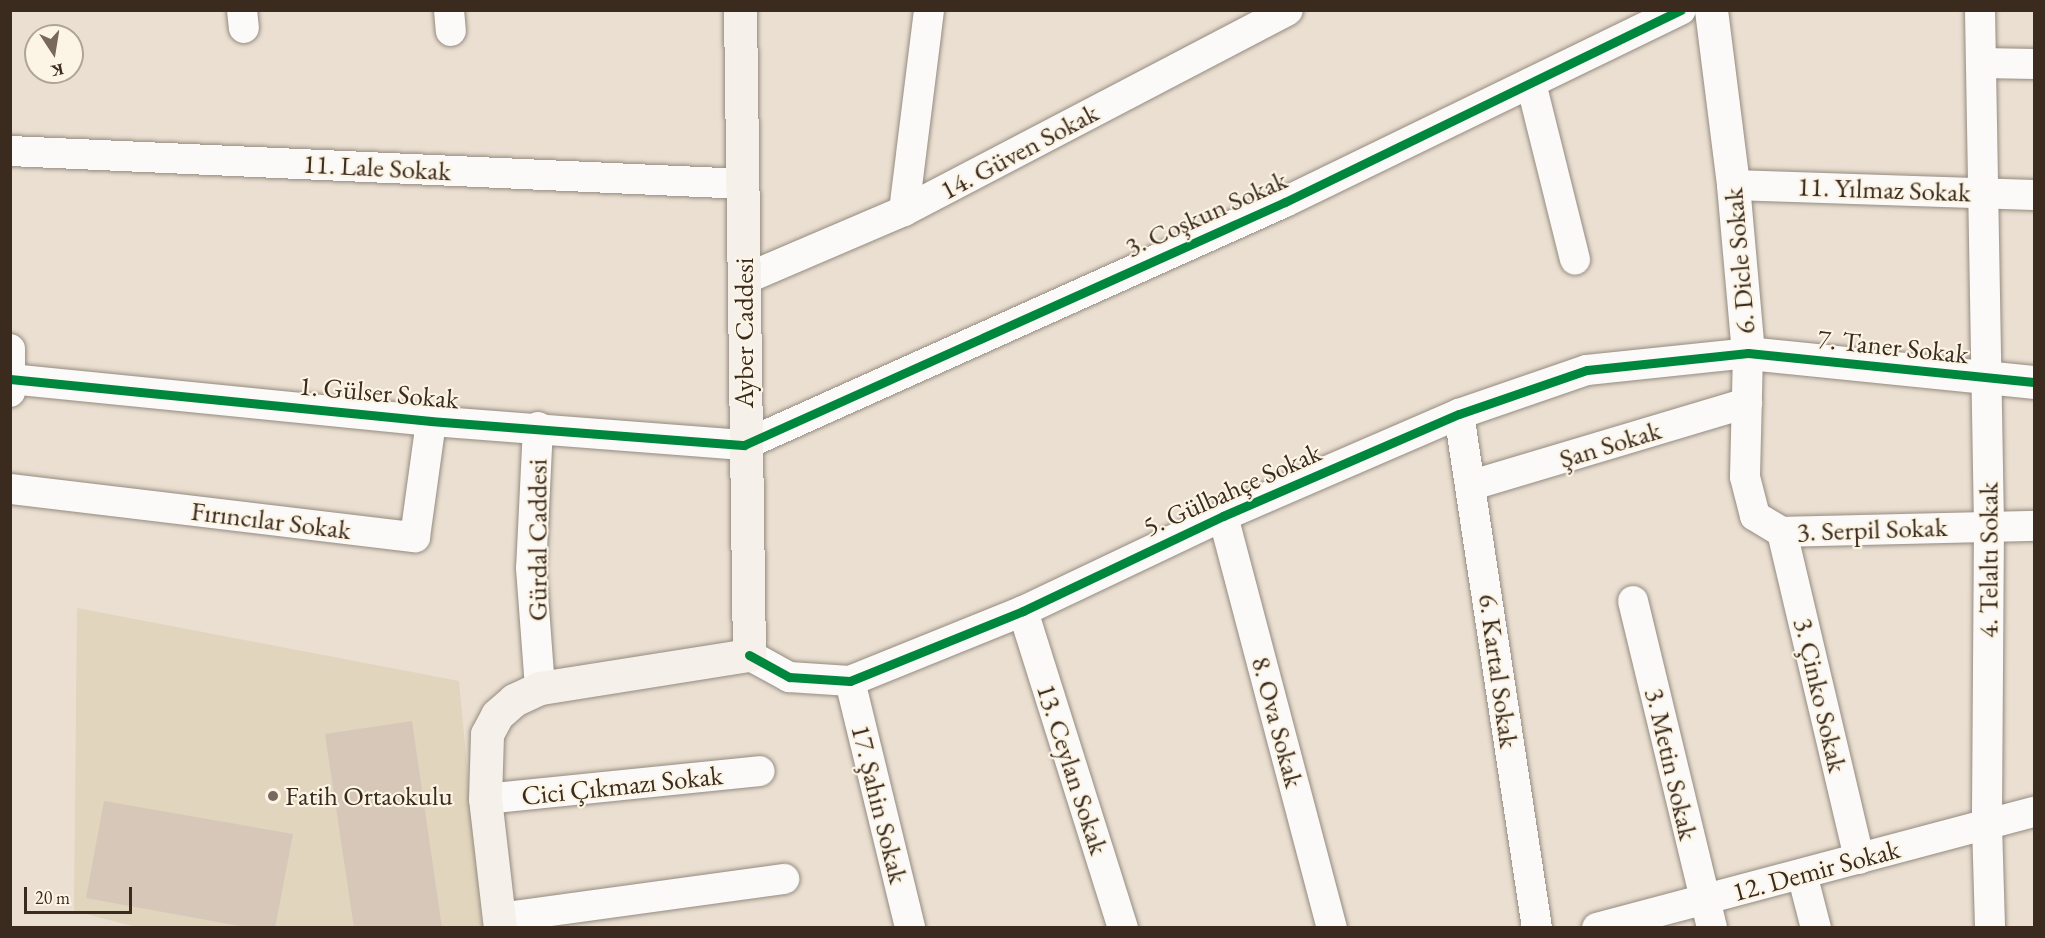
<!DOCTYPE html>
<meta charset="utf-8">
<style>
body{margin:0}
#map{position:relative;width:2045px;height:938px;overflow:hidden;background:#eadfd0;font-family:"EB Garamond",serif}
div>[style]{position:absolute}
.built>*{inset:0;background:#e1d5bd}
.building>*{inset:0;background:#d7c7b8}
.roads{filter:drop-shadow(0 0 2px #948b81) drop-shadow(0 0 2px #948b81)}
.minor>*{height:30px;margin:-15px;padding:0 15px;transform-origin:15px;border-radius:15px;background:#fcfaf8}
.tertiary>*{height:33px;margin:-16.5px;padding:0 16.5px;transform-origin:16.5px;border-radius:16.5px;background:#fcfaf8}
.secondary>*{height:33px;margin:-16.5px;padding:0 16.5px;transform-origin:16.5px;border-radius:16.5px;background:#f5f1ea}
.cycleway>*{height:9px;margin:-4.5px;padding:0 4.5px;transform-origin:4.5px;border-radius:4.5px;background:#00873e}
.dots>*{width:16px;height:16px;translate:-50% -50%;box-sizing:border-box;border:3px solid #fcf5e5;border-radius:50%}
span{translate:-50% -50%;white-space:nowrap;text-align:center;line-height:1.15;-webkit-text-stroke:4.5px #fcf5e5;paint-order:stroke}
.street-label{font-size:27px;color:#3b2a1e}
.poi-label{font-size:27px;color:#3b2a1e}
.left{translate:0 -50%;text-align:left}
.frame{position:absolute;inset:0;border:12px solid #3b2a1e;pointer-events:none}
.north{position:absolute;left:24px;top:24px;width:60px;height:60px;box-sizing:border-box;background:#fcf5e5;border:2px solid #afa495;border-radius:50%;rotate:168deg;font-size:16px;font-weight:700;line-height:24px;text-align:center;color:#3b2a1e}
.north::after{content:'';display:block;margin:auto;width:21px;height:27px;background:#78695c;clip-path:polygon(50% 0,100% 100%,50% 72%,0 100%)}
.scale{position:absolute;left:24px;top:887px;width:108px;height:27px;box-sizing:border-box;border:3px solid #3b2a1e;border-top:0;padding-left:8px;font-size:18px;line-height:21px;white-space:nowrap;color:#3b2a1e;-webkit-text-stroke:4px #fcf5e5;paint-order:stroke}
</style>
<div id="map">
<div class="built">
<i style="clip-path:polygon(77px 608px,459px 681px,482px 927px,141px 928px,74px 911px)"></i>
</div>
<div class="building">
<i style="clip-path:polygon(412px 721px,442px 928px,354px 928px,325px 734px)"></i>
<i style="clip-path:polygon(104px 801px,293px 834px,275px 928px,251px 928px,86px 898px)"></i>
</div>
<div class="roads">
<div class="minor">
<i style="left:242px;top:10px;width:18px;rotate:84deg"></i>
<i style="left:449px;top:10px;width:21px;rotate:85deg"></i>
<i style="left:1980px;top:10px;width:515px;rotate:89deg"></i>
<i style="left:1989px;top:525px;width:300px;rotate:90.4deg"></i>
<i style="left:1987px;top:825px;width:103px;rotate:88.3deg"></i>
<i style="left:1983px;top:63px;width:51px;rotate:1.1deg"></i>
<i style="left:1531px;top:83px;width:182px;rotate:76deg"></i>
<i style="left:10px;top:151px;width:735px;rotate:2.57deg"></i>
<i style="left:1733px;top:185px;width:301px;rotate:1.9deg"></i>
<i style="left:904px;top:211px;width:203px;rotate:-82.9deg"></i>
<i style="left:745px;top:279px;width:173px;rotate:-23.2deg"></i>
<i style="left:904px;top:211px;width:433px;rotate:-27.6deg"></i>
<i style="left:10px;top:349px;width:43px;rotate:90deg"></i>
<i style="left:10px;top:379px;width:423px;rotate:5.7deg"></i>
<i style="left:431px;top:421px;width:314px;rotate:4.4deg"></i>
<i style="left:744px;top:445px;width:593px;rotate:-24.19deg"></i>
<i style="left:1285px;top:202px;width:440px;rotate:-25.9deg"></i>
<i style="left:1459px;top:414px;width:520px;rotate:81.37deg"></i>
<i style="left:538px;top:427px;width:141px;rotate:92.8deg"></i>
<i style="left:531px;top:568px;width:120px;rotate:85.7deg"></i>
<i style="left:1472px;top:485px;width:287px;rotate:-16.6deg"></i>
<i style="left:10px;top:489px;width:408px;rotate:6.8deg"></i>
<i style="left:415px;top:537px;width:117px;rotate:-82.1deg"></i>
<i style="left:1223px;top:516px;width:426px;rotate:75.2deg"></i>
<i style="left:1782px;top:532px;width:336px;rotate:76.7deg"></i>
<i style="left:1782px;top:532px;width:252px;rotate:-1.4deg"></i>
<i style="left:1633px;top:601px;width:336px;rotate:76.4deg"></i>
<i style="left:1023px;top:611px;width:332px;rotate:72.5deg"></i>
<i style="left:749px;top:655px;width:46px;rotate:28.8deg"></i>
<i style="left:789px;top:677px;width:61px;rotate:3.8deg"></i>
<i style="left:850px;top:681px;width:187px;rotate:-22deg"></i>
<i style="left:1023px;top:611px;width:221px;rotate:-25.4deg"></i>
<i style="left:1223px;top:516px;width:257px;rotate:-23.4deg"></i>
<i style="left:1459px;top:414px;width:135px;rotate:-19deg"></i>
<i style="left:1587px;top:370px;width:162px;rotate:-6deg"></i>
<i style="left:1748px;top:353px;width:124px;rotate:91.4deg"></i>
<i style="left:1745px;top:477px;width:40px;rotate:75.6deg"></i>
<i style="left:1755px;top:516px;width:31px;rotate:31deg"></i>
<i style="left:850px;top:681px;width:254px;rotate:76.3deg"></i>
<i style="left:485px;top:799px;width:276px;rotate:-5.8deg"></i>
<i style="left:1802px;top:874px;width:56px;rotate:75.5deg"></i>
<i style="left:499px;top:918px;width:288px;rotate:-7.8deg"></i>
<i style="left:1597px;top:928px;width:452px;rotate:-14.9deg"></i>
</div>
<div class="tertiary">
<i style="left:1711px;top:10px;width:176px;rotate:82.8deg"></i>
<i style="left:1733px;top:185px;width:169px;rotate:84.9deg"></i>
<i style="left:1748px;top:353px;width:287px;rotate:5.8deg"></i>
</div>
<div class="secondary">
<i style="left:500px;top:928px;width:130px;rotate:-96.6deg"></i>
<i style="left:485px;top:799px;width:65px;rotate:-88.2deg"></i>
<i style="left:487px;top:734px;width:21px;rotate:-62deg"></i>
<i style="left:497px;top:715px;width:23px;rotate:-41deg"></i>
<i style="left:514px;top:700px;width:29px;rotate:-25deg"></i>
<i style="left:540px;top:688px;width:212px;rotate:-9deg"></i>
<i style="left:749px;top:655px;width:645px;rotate:-90.8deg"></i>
</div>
</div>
<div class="cycleway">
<i style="left:10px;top:379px;width:423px;rotate:5.7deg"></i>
<i style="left:431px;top:421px;width:314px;rotate:4.4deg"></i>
<i style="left:744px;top:445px;width:593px;rotate:-24.19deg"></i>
<i style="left:1285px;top:202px;width:440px;rotate:-25.9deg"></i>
<i style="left:749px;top:655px;width:46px;rotate:28.8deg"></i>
<i style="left:789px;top:677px;width:61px;rotate:3.8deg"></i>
<i style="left:850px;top:681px;width:187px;rotate:-22deg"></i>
<i style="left:1023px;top:611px;width:221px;rotate:-25.4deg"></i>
<i style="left:1223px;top:516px;width:257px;rotate:-23.4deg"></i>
<i style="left:1459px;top:414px;width:135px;rotate:-19deg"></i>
<i style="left:1587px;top:370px;width:162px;rotate:-6deg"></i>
<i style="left:1748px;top:353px;width:287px;rotate:5.8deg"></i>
</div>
<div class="dots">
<i style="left:273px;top:796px;background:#78695c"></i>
</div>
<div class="street-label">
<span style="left:1019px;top:151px;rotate:-28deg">14. Güven Sokak</span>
<span style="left:377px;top:167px;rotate:3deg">11. Lale Sokak</span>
<span style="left:1884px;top:189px;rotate:2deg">11. Yılmaz Sokak</span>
<span style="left:1206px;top:213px;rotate:-24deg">3. Coşkun Sokak</span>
<span style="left:1739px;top:261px;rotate:-95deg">6. Dicle Sokak</span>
<span style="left:744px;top:333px;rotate:-90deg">Ayber Caddesi</span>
<span style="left:1893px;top:346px;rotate:6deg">7. Taner Sokak</span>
<span style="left:379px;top:392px;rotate:5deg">1. Gülser Sokak</span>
<span style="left:1610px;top:444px;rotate:-17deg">Şan Sokak</span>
<span style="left:1232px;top:489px;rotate:-24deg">5. Gülbahçe Sokak</span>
<span style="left:271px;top:520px;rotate:7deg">Fırıncılar Sokak</span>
<span style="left:1872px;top:529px;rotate:-2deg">3. Serpil Sokak</span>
<span style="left:537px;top:540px;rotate:-90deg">Gürdal Caddesi</span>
<span style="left:1988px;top:560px;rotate:-90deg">4. Telaltı Sokak</span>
<span style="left:1499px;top:671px;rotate:82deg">6. Kartal Sokak</span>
<span style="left:1821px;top:695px;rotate:77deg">3. Çinko Sokak</span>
<span style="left:1278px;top:722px;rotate:75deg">8. Ova Sokak</span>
<span style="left:1672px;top:764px;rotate:77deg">3. Metin Sokak</span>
<span style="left:1073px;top:769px;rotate:72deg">13. Ceylan Sokak</span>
<span style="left:622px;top:785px;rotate:-6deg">Cici Çıkmazı Sokak</span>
<span style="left:880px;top:804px;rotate:76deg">17. Şahin Sokak</span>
<span style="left:1816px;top:870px;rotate:-15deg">12. Demir Sokak</span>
</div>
<div class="poi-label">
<span class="left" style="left:285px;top:796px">Fatih Ortaokulu</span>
</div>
<div class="frame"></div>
<div class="north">K</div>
<div class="scale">20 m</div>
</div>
